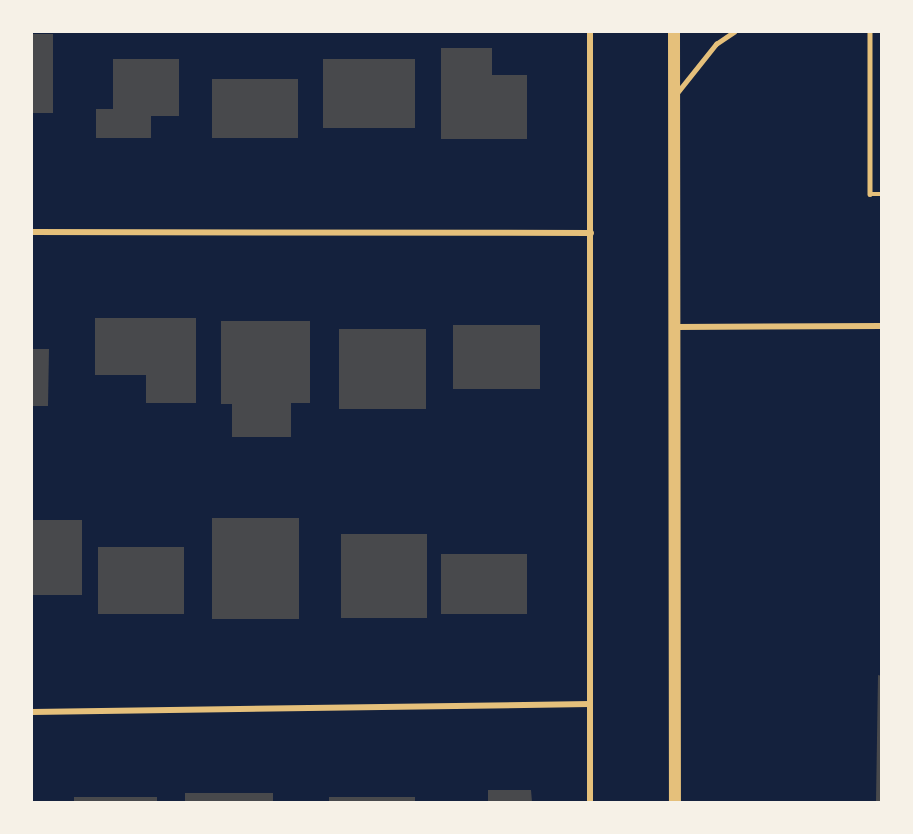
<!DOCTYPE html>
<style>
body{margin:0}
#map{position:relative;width:913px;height:834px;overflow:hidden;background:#14213d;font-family:Commissioner,sans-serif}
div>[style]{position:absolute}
.building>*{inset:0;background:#48494c}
.service>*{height:4.5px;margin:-2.25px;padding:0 2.25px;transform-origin:2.25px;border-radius:2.25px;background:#e5c07b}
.minor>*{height:6px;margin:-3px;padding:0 3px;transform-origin:3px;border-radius:3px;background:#e5c07b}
.secondary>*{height:12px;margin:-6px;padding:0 6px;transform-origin:6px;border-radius:6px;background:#e5c07b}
span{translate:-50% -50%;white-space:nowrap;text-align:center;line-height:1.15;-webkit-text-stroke:4.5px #f6f1e7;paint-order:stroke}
.frame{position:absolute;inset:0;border:33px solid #f6f1e7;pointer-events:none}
</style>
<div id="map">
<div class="building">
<i style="clip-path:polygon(32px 34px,53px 34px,53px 113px,32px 113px)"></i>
<i style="clip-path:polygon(441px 48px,492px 48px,492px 75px,527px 75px,527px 139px,441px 139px)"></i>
<i style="clip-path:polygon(113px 59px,179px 59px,179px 116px,151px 116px,151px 138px,96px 138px,96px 109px,113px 109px)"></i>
<i style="clip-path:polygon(323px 59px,415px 59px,415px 128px,323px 128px)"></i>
<i style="clip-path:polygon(212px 79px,298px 79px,298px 138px,212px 138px)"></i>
<i style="clip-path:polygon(95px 318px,196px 318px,196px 403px,146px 403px,146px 375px,95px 375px)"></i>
<i style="clip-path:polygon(221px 321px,310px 321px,310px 403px,291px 403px,291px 437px,232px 437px,232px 404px,221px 404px)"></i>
<i style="clip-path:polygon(453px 325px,540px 325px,540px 389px,453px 389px)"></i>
<i style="clip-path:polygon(339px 329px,426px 329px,426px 409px,339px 409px)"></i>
<i style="clip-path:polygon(32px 349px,49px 349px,48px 406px,32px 406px)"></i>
<i style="clip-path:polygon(212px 518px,299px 518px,299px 619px,212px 619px)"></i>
<i style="clip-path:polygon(32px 520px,82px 520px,82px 595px,32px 595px)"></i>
<i style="clip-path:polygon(341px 534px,427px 534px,427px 618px,341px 618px)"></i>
<i style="clip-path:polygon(98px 547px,184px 547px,184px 614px,98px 614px)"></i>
<i style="clip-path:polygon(441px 554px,527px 554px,527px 614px,441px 614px)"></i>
<i style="clip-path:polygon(878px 675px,882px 676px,882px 802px,876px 802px)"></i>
<i style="clip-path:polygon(488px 790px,531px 790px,532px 802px,488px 802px)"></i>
<i style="clip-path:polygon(185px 793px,273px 793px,273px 802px,185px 802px)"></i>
<i style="clip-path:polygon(74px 797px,157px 797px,157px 802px,74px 802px)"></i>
<i style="clip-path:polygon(329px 797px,415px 797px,415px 802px,329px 802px)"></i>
</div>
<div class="service">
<i style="left:870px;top:32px;width:162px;rotate:90deg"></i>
<i style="left:870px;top:194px;width:12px"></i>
<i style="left:677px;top:93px;width:63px;rotate:-51.5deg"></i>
<i style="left:716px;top:44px;width:22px;rotate:-34deg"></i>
</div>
<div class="minor">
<i style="left:590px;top:32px;width:770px;rotate:90deg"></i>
<i style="left:32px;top:232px;width:559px;rotate:0.1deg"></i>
<i style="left:676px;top:327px;width:206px;rotate:-0.3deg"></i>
<i style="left:32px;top:712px;width:558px;rotate:-0.82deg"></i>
</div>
<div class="secondary">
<i style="left:674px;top:32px;width:770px;rotate:89.93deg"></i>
</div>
<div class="frame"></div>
</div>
